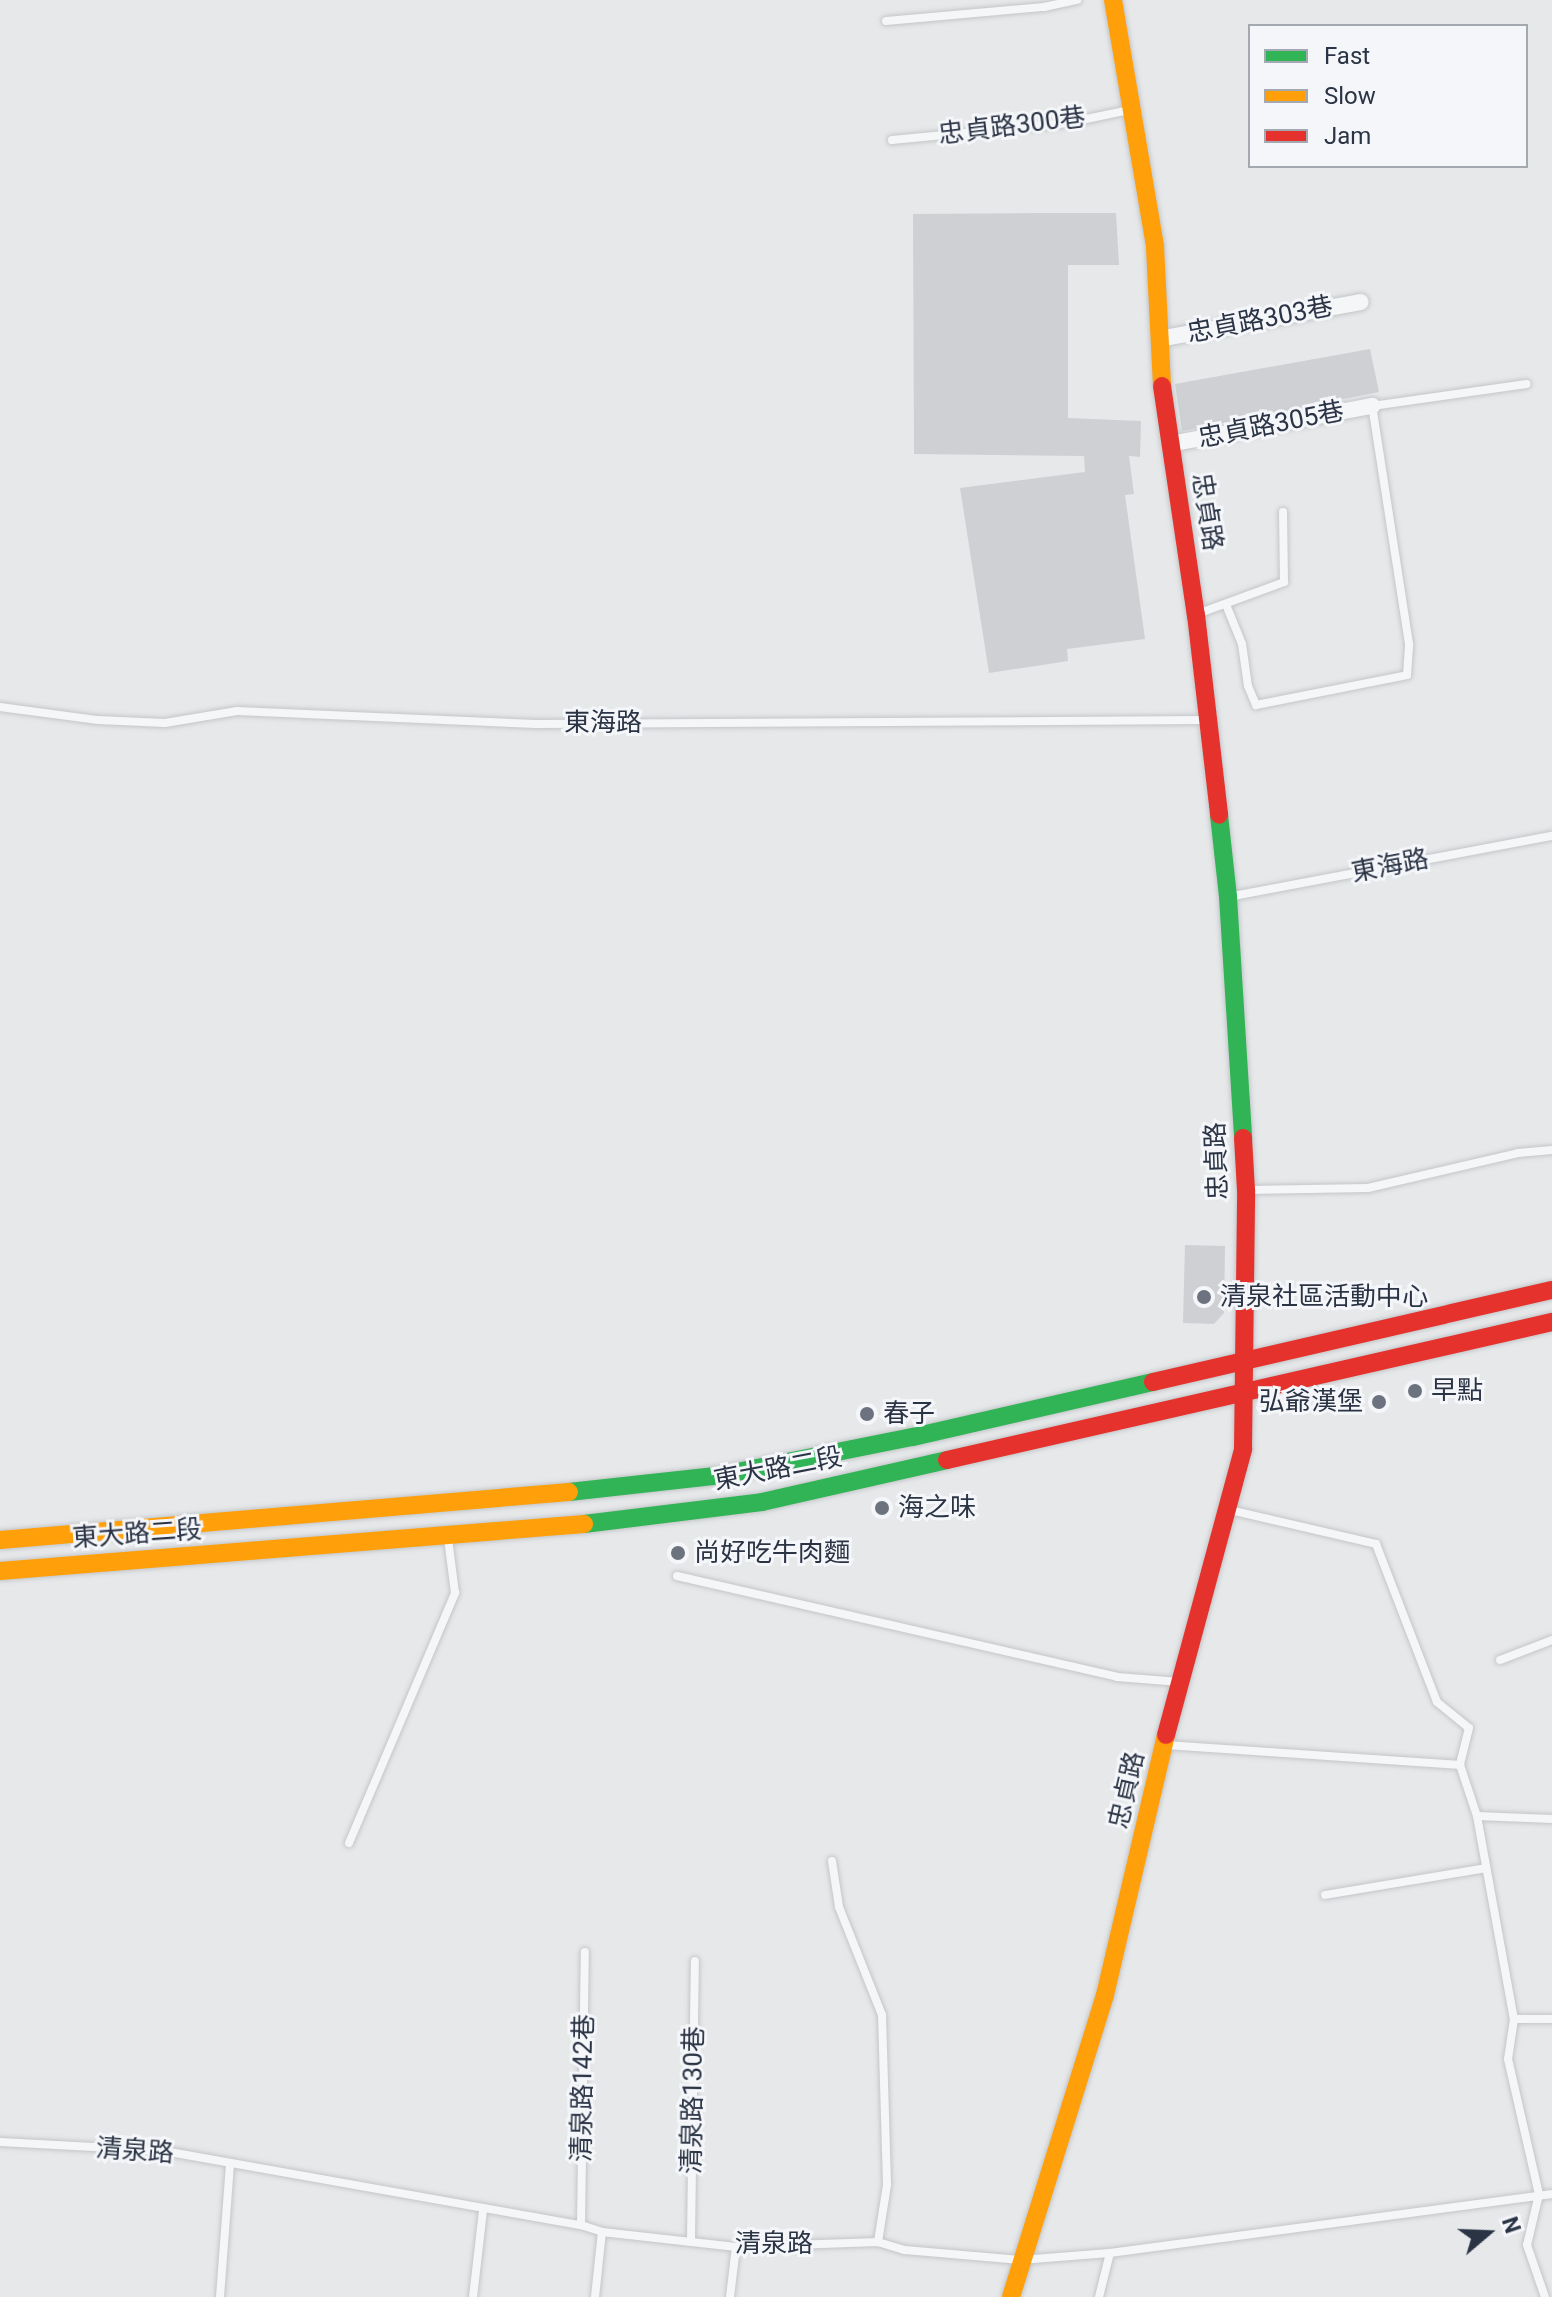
<!DOCTYPE html>
<meta charset="utf-8">
<style>
body{margin:0}
#map{position:relative;width:1552px;height:2297px;overflow:hidden;background:#e6e8ea;font-family:Roboto,"Noto Sans TC",sans-serif}
div>[style]{position:absolute}
.building>*{inset:0;background:#ced0d3}
.roads{filter:drop-shadow(0 0 2px #c4c6c8) drop-shadow(0 0 2px #c4c6c8)}
.lane>*{height:8px;margin:-4px;padding:0 4px;transform-origin:4px;border-radius:4px;background:#f5f6f7}
.street>*{height:16px;margin:-8px;padding:0 8px;transform-origin:8px;border-radius:8px;background:#f5f6f7}
.fast>*{height:18px;margin:-9px;padding:0 9px;transform-origin:9px;border-radius:9px;background:#30b455}
.slow>*{height:18px;margin:-9px;padding:0 9px;transform-origin:9px;border-radius:9px;background:#ff9f0a}
.jam>*{height:18px;margin:-9px;padding:0 9px;transform-origin:9px;border-radius:9px;background:#e5322d}
.dots>*{width:22px;height:22px;translate:-50% -50%;box-sizing:border-box;border:4px solid #f4f6f9;border-radius:50%}
span{translate:-50% -50%;white-space:nowrap;text-align:center;line-height:1.15;-webkit-text-stroke:6px #f4f6f9;paint-order:stroke}
.street-label{font-size:26px;color:#2b3445}
.poi-label{font-size:26px;color:#2b3445}
.left{translate:0 -50%;text-align:left}
.right{translate:-100% -50%;text-align:right}
.legend{position:absolute;left:1248px;top:24px;width:280px;height:144px;box-sizing:border-box;background:#f4f6f9;border:2px solid #a4a8b1;margin:0;padding:10px 14px;list-style:none;font-size:24px;color:#2b3445}
.legend li{display:flex;align-items:center;gap:16px;height:40px}
.legend b{width:40px;border:2px solid #a4a8b1}
.north{position:absolute;left:1448px;top:2193px;width:80px;height:80px;-webkit-text-stroke:6px #f4f6f9;paint-order:stroke;rotate:71deg;font-size:22px;font-weight:700;line-height:32px;text-align:center;color:#2b3445}
.north::after{content:'';display:block;margin:auto;width:28px;height:36px;background:#2b3445;clip-path:polygon(50% 0,100% 100%,50% 72%,0 100%)}
</style>
<div id="map">
<div class="building">
<i style="clip-path:polygon(1039px 213px,1116px 213px,1119px 265px,1068px 265px,1068px 418px,1141px 421px,1140px 457px,1129px 456px,1134px 494px,1125px 495px,1145px 639px,1067px 649px,1068px 661px,989px 673px,960px 488px,1085px 472px,1084px 456px,914px 454px,913px 214px)"></i>
<i style="clip-path:polygon(1370px 349px,1379px 392px,1182px 431px,1175px 384px)"></i>
<i style="clip-path:polygon(1185px 1245px,1225px 1246px,1224px 1313px,1214px 1324px,1183px 1323px)"></i>
</div>
<div class="roads">
<div class="lane">
<i style="left:886px;top:21px;width:159px;rotate:-5.1deg"></i>
<i style="left:1044px;top:7px;width:34px;rotate:-12deg"></i>
<i style="left:892px;top:140px;width:176px;rotate:-5.5deg"></i>
<i style="left:1067px;top:123px;width:63px;rotate:-11.8deg"></i>
<i style="left:1227px;top:607px;width:40px;rotate:68deg"></i>
<i style="left:1242px;top:644px;width:42px;rotate:81.9deg"></i>
<i style="left:1248px;top:686px;width:21px;rotate:67deg"></i>
<i style="left:1256px;top:705px;width:154px;rotate:-11.2deg"></i>
<i style="left:1407px;top:675px;width:31px;rotate:-86deg"></i>
<i style="left:1409px;top:644px;width:241px;rotate:-98.8deg"></i>
<i style="left:1372px;top:406px;width:156px;rotate:-8.1deg"></i>
<i style="left:1197px;top:614px;width:93px;rotate:-20.2deg"></i>
<i style="left:1284px;top:582px;width:70px;rotate:-90.8deg"></i>
<i style="left:0;top:707px;width:99px;rotate:7.6deg"></i>
<i style="left:98px;top:720px;width:67px;rotate:2.6deg"></i>
<i style="left:165px;top:723px;width:73px;rotate:-9.5deg"></i>
<i style="left:237px;top:711px;width:299px;rotate:2.5deg"></i>
<i style="left:536px;top:724px;width:669px;rotate:-0.34deg"></i>
<i style="left:1228px;top:897px;width:330px;rotate:-10.7deg"></i>
<i style="left:1247px;top:1190px;width:121px;rotate:-0.9deg"></i>
<i style="left:1368px;top:1188px;width:154px;rotate:-13.1deg"></i>
<i style="left:1518px;top:1153px;width:34px;rotate:-5deg"></i>
<i style="left:1230px;top:1510px;width:150px;rotate:13.1deg"></i>
<i style="left:1376px;top:1544px;width:169px;rotate:68.9deg"></i>
<i style="left:1437px;top:1702px;width:41px;rotate:39.1deg"></i>
<i style="left:1469px;top:1728px;width:38px;rotate:104deg"></i>
<i style="left:1460px;top:1765px;width:54px;rotate:71.6deg"></i>
<i style="left:1477px;top:1816px;width:206px;rotate:79.7deg"></i>
<i style="left:1514px;top:2019px;width:40px;rotate:98.5deg"></i>
<i style="left:1508px;top:2059px;width:139px;rotate:77.1deg"></i>
<i style="left:1539px;top:2194px;width:52px;rotate:103.2deg"></i>
<i style="left:1527px;top:2245px;width:55px;rotate:70.9deg"></i>
<i style="left:677px;top:1576px;width:451px;rotate:12.9deg"></i>
<i style="left:1117px;top:1677px;width:63px;rotate:4.5deg"></i>
<i style="left:1500px;top:1660px;width:56px;rotate:-21deg"></i>
<i style="left:1166px;top:1745px;width:295px;rotate:3.9deg"></i>
<i style="left:1477px;top:1816px;width:75px;rotate:2.3deg"></i>
<i style="left:349px;top:1843px;width:272px;rotate:-67deg"></i>
<i style="left:455px;top:1593px;width:55px;rotate:-97.3deg"></i>
<i style="left:832px;top:1861px;width:47px;rotate:81.3deg"></i>
<i style="left:839px;top:1907px;width:116px;rotate:68.3deg"></i>
<i style="left:882px;top:2015px;width:170px;rotate:88.3deg"></i>
<i style="left:887px;top:2185px;width:58px;rotate:99deg"></i>
<i style="left:1325px;top:1895px;width:163px;rotate:-9.5deg"></i>
<i style="left:1514px;top:2019px;width:38px"></i>
<i style="left:0;top:2142px;width:164px;rotate:3.1deg"></i>
<i style="left:164px;top:2151px;width:424px;rotate:10.1deg"></i>
<i style="left:581px;top:2225px;width:22px;rotate:18deg"></i>
<i style="left:602px;top:2232px;width:135px;rotate:6.4deg"></i>
<i style="left:736px;top:2247px;width:142px;rotate:-2deg"></i>
<i style="left:878px;top:2242px;width:28px;rotate:17deg"></i>
<i style="left:905px;top:2250px;width:116px;rotate:4.9deg"></i>
<i style="left:1021px;top:2260px;width:89px;rotate:-4.5deg"></i>
<i style="left:1110px;top:2253px;width:446px;rotate:-7.6deg"></i>
<i style="left:581px;top:2225px;width:273px;rotate:-89.2deg"></i>
<i style="left:691px;top:2239px;width:278px;rotate:-89.2deg"></i>
<i style="left:220px;top:2297px;width:134px;rotate:-85.7deg"></i>
<i style="left:473px;top:2297px;width:88px;rotate:-83.4deg"></i>
<i style="left:595px;top:2297px;width:65px;rotate:-83.9deg"></i>
<i style="left:730px;top:2297px;width:50px;rotate:-83.2deg"></i>
<i style="left:1099px;top:2297px;width:45px;rotate:-76deg"></i>
</div>
<div class="street">
<i style="left:1159px;top:339px;width:205px;rotate:-10.4deg"></i>
<i style="left:1170px;top:444px;width:206px;rotate:-10.7deg"></i>
</div>
<div class="fast">
<i style="left:1219px;top:815px;width:82px;rotate:83.7deg"></i>
<i style="left:1228px;top:897px;width:241px;rotate:86.4deg"></i>
<i style="left:569px;top:1492px;width:154px;rotate:-6.3deg"></i>
<i style="left:722px;top:1475px;width:195px;rotate:-11.3deg"></i>
<i style="left:913px;top:1437px;width:246px;rotate:-12.9deg"></i>
<i style="left:584px;top:1524px;width:179px;rotate:-7deg"></i>
<i style="left:762px;top:1502px;width:190px;rotate:-12.8deg"></i>
</div>
<div class="slow">
<i style="left:1113px;top:0;width:251px;rotate:80.3deg"></i>
<i style="left:1155px;top:247px;width:139px;rotate:87.1deg"></i>
<i style="left:0;top:1540px;width:571px;rotate:-4.82deg"></i>
<i style="left:0;top:1571px;width:586px;rotate:-4.6deg"></i>
<i style="left:1011px;top:2297px;width:316px;rotate:-72.7deg"></i>
<i style="left:1105px;top:1995px;width:267px;rotate:-76.8deg"></i>
</div>
<div class="jam">
<i style="left:1162px;top:386px;width:232px;rotate:81.6deg"></i>
<i style="left:1196px;top:615px;width:201px;rotate:83.4deg"></i>
<i style="left:1153px;top:1382px;width:409px;rotate:-13deg"></i>
<i style="left:947px;top:1460px;width:621px;rotate:-12.85deg"></i>
<i style="left:1166px;top:1735px;width:296px;rotate:-74.9deg"></i>
<i style="left:1243px;top:1449px;width:259px;rotate:-89.3deg"></i>
<i style="left:1246px;top:1190px;width:52px;rotate:-93.3deg"></i>
</div>
</div>
<div class="dots">
<i style="left:1204px;top:1297px;background:#6c737f"></i>
<i style="left:1415px;top:1391px;background:#6c737f"></i>
<i style="left:1379px;top:1402px;background:#6c737f"></i>
<i style="left:867px;top:1414px;background:#6c737f"></i>
<i style="left:882px;top:1508px;background:#6c737f"></i>
<i style="left:678px;top:1553px;background:#6c737f"></i>
</div>
<div class="street-label">
<span style="left:1012px;top:126px;rotate:-7deg">忠貞路300巷</span>
<span style="left:1260px;top:320px;rotate:-11deg">忠貞路303巷</span>
<span style="left:1271px;top:425px;rotate:-11deg">忠貞路305巷</span>
<span style="left:1207px;top:512px;rotate:81deg">忠貞路</span>
<span style="left:603px;top:723px">東海路</span>
<span style="left:1390px;top:866px;rotate:-11deg">東海路</span>
<span style="left:1217px;top:1161px;rotate:-92deg">忠貞路</span>
<span style="left:778px;top:1469px;rotate:-11deg">東大路二段</span>
<span style="left:137px;top:1534px;rotate:-4deg">東大路二段</span>
<span style="left:1127px;top:1790px;rotate:-77deg">忠貞路</span>
<span style="left:583px;top:2088px;rotate:-89deg">清泉路142巷</span>
<span style="left:693px;top:2100px;rotate:-89deg">清泉路130巷</span>
<span style="left:135px;top:2151px;rotate:4deg">清泉路</span>
<span style="left:774px;top:2244px">清泉路</span>
</div>
<div class="poi-label">
<span class="left" style="left:1220px;top:1297px">清泉社區活動中心</span>
<span class="left" style="left:1431px;top:1391px">早點</span>
<span class="right" style="left:1363px;top:1402px">弘爺漢堡</span>
<span class="left" style="left:883px;top:1414px">春子</span>
<span class="left" style="left:898px;top:1508px">海之味</span>
<span class="left" style="left:694px;top:1553px">尚好吃牛肉麵</span>
</div>
<ul class="legend">
<li><b style="height:10px;background:#30b455"></b>Fast</li>
<li><b style="height:10px;background:#ff9f0a"></b>Slow</li>
<li><b style="height:10px;background:#e5322d"></b>Jam</li>
</ul>
<div class="north">N</div>
</div>
